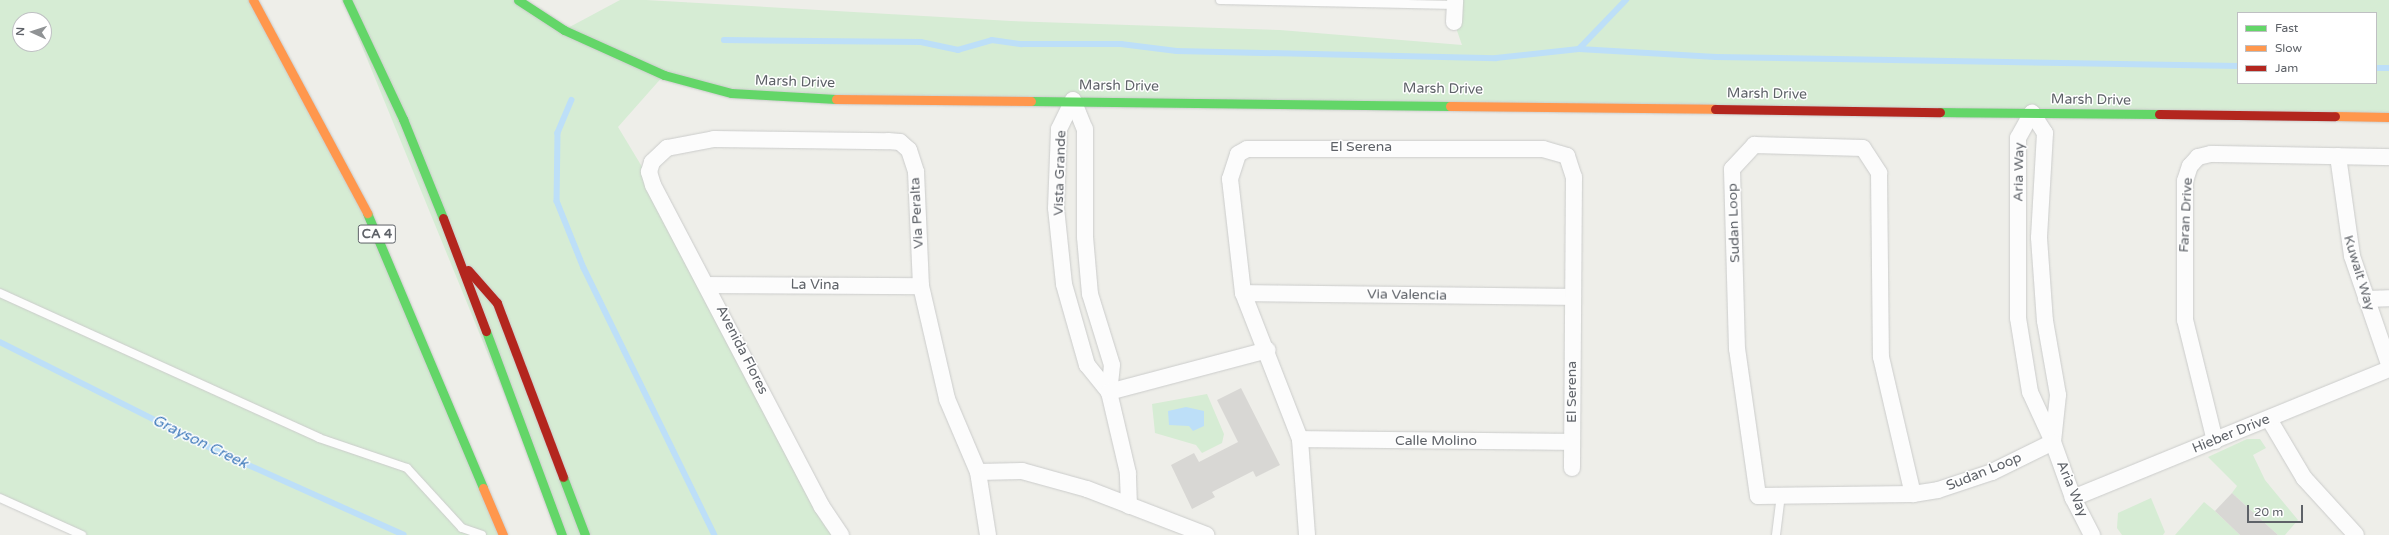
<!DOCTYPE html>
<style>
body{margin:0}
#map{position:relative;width:2389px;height:535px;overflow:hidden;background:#eeeee9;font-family:"Varela Round",sans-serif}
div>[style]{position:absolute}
.green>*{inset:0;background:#d6ecd4}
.water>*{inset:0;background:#bddff8}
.stream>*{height:5.5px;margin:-2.75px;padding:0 2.75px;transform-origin:2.75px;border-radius:2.75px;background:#bddff8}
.building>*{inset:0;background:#d8d7d4}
.roads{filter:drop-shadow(0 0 1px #cbcccb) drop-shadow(0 0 1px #cbcccb)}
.lane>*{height:8px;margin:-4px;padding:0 4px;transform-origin:4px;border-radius:4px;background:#fcfcfc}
.street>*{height:16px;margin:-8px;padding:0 8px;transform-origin:8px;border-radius:8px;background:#fcfcfc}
.fast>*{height:9px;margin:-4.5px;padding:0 4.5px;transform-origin:4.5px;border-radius:4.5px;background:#63d668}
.slow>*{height:9px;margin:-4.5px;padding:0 4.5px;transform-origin:4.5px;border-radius:4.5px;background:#ff974d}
.jam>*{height:9px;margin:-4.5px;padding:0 4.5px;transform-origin:4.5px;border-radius:4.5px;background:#b3261e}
span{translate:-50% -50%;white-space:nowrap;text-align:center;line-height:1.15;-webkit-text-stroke:3px #fff;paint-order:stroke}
.shield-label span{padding:1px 3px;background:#fff;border:1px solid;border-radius:3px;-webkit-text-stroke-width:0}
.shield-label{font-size:13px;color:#5e6268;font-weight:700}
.street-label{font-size:14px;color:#5e6268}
.water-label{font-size:15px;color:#3c78b9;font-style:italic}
.legend{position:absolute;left:2237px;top:12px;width:140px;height:72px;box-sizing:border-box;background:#fff;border:1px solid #bfc0c3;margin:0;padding:5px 7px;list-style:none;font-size:12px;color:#5e6268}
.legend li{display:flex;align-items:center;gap:8px;height:20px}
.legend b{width:20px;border:1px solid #bfc0c3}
.north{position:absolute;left:12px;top:12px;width:40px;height:40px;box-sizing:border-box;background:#fff;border:1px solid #bfc0c3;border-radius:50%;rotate:273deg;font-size:11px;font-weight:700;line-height:16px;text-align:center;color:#5e6268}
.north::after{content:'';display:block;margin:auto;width:14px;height:18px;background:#909395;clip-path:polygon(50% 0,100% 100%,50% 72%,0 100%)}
.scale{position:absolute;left:2247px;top:505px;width:56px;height:18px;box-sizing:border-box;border:2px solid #5e6268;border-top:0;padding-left:5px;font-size:12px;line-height:14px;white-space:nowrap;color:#5e6268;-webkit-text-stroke:3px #fff;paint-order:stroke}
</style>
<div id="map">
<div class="green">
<i style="clip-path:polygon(evenodd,0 0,253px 0,361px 198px,503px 535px,82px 535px,0 498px,0 0,20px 20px,44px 20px,44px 44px,20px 44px,20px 20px)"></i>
<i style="clip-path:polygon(evenodd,343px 0,518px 0,564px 30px,620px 0,646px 0,1011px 21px,1280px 30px,1462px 45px,1454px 22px,1455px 0,2389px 0,2389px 116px,780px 98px,664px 75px,618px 127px,653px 185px,841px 535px,562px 535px,343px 0,2238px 13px,2376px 13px,2376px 83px,2238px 83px,2238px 13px)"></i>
<i style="clip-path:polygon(1207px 394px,1224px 434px,1222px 443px,1202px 453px,1196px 445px,1155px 433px,1152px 404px)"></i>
<i style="clip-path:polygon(2247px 439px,2260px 439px,2266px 448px,2253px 455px,2265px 480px,2298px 520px,2285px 535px,2278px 535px,2232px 493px,2237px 486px,2208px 457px)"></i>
<i style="clip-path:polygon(2151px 498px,2165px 532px,2163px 535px,2122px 535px,2117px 528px,2118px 513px)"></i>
<i style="clip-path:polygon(2204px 502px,2215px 511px,2240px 535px,2175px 535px)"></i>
</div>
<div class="water">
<i style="clip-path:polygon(1186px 407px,1204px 411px,1204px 426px,1193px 431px,1189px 426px,1169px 425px,1168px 411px)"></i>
</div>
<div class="stream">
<i style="left:724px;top:40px;width:197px;rotate:0.6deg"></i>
<i style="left:921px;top:42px;width:38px;rotate:12deg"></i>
<i style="left:958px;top:50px;width:35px;rotate:-16deg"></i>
<i style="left:992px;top:40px;width:30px;rotate:8deg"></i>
<i style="left:1022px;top:44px;width:99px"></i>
<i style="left:1121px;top:44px;width:56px;rotate:7.1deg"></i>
<i style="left:1177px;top:51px;width:319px;rotate:1.3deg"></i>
<i style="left:1496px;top:58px;width:83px;rotate:-6.2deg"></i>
<i style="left:1579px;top:49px;width:137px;rotate:3.3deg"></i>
<i style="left:1716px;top:57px;width:522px;rotate:0.99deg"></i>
<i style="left:1579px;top:49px;width:68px;rotate:-46.2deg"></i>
<i style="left:2376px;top:68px;width:13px"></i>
<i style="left:572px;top:100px;width:36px;rotate:113deg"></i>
<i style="left:558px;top:133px;width:68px;rotate:90.8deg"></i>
<i style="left:557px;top:201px;width:72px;rotate:68.1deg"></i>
<i style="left:584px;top:268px;width:297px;rotate:63.9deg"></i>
<i style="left:0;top:342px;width:238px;rotate:26.7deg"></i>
<i style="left:213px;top:449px;width:209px;rotate:24.2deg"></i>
</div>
<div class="building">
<i style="clip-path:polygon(1241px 388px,1280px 465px,1256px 477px,1253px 471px,1212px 492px,1215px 497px,1192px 509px,1171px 465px,1194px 453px,1199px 462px,1238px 442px,1217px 400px)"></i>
<i style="clip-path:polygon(2232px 493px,2278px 535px,2240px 535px,2215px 511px)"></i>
</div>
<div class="roads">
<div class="lane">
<i style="left:1220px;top:0;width:235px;rotate:1.2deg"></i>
<i style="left:0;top:293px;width:350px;rotate:24.4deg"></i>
<i style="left:319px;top:438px;width:93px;rotate:18.8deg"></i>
<i style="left:407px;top:468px;width:81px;rotate:47.5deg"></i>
<i style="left:462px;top:528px;width:21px;rotate:19deg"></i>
<i style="left:0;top:498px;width:90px;rotate:24.3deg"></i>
<i style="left:1776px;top:535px;width:40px;rotate:-82.9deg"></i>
</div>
<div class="street">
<i style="left:1454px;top:22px;width:22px;rotate:-87deg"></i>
<i style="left:1073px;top:100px;width:31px;rotate:68deg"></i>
<i style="left:1085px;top:129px;width:108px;rotate:90deg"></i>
<i style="left:1085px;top:237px;width:57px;rotate:85deg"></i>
<i style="left:1090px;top:294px;width:74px;rotate:72.8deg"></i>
<i style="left:1112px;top:365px;width:27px;rotate:96deg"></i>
<i style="left:1109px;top:392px;width:35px;rotate:-129deg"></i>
<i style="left:1087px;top:365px;width:84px;rotate:-105.9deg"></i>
<i style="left:1064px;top:284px;width:76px;rotate:-96deg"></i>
<i style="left:1056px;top:208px;width:79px;rotate:-87.8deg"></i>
<i style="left:1059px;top:129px;width:32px;rotate:-64deg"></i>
<i style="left:2032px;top:113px;width:24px;rotate:57deg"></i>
<i style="left:2045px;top:133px;width:105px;rotate:93.3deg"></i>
<i style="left:2039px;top:238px;width:83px;rotate:85.9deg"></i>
<i style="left:2045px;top:321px;width:75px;rotate:80deg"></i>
<i style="left:2058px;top:395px;width:47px;rotate:96.1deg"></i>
<i style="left:2053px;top:442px;width:55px;rotate:-114.7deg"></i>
<i style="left:2030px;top:392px;width:75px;rotate:-99.2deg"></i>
<i style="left:2018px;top:318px;width:180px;rotate:-90deg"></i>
<i style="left:2018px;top:138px;width:29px;rotate:-61deg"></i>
<i style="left:1754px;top:145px;width:109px;rotate:1.6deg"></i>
<i style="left:1863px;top:148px;width:30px;rotate:57deg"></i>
<i style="left:1879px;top:173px;width:184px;rotate:89.4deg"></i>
<i style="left:1881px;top:357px;width:141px;rotate:76.9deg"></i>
<i style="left:1913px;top:494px;width:155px;rotate:179.3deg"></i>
<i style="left:1758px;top:496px;width:148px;rotate:-98.1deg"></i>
<i style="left:1737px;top:349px;width:180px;rotate:-91.6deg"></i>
<i style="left:1732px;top:169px;width:33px;rotate:-47deg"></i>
<i style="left:2338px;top:156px;width:101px;rotate:82deg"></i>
<i style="left:2352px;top:256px;width:114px;rotate:71.1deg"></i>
<i style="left:708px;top:285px;width:213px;rotate:0.3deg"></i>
<i style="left:1243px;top:293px;width:329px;rotate:0.7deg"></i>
<i style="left:2366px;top:299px;width:23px;rotate:-2deg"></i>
<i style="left:2269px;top:419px;width:69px;rotate:59.3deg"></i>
<i style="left:2304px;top:478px;width:77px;rotate:47.6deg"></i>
<i style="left:1300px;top:439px;width:272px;rotate:0.6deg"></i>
<i style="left:2215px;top:441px;width:125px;rotate:-103.9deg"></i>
<i style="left:2185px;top:320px;width:139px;rotate:-90deg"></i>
<i style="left:2185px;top:181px;width:16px;rotate:-72deg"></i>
<i style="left:2190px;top:166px;width:12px;rotate:-48deg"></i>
<i style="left:2198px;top:157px;width:13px;rotate:-13deg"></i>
<i style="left:2211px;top:154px;width:178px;rotate:1deg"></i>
<i style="left:978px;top:472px;width:44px;rotate:-1.3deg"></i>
<i style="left:1022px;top:471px;width:67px;rotate:15.5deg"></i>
<i style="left:1087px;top:489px;width:128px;rotate:21.1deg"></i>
<i style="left:1913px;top:494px;width:25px;rotate:-9deg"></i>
<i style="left:1938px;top:490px;width:57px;rotate:-18.4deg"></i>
<i style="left:1992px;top:472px;width:68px;rotate:-26.2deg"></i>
<i style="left:2053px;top:442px;width:59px;rotate:70.3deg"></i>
<i style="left:2073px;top:498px;width:42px;rotate:62.8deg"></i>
<i style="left:2073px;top:498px;width:341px;rotate:-22.2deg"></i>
<i style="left:1129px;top:506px;width:33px;rotate:-92deg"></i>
<i style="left:1128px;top:473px;width:83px;rotate:-103.2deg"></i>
<i style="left:1109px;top:392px;width:164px;rotate:-14.8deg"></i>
<i style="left:841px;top:535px;width:34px;rotate:-124deg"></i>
<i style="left:822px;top:507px;width:364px;rotate:-117.7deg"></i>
<i style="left:653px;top:185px;width:14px;rotate:-107deg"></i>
<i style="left:649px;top:172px;width:10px;rotate:-73deg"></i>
<i style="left:652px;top:162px;width:21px;rotate:-43deg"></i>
<i style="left:667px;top:148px;width:48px;rotate:-10.8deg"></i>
<i style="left:714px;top:139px;width:174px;rotate:0.7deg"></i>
<i style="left:888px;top:141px;width:12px;rotate:5deg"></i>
<i style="left:900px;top:142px;width:12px;rotate:42deg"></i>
<i style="left:909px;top:150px;width:23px;rotate:72deg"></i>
<i style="left:916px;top:172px;width:114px;rotate:87.5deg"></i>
<i style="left:921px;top:286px;width:116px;rotate:77deg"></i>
<i style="left:947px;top:399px;width:79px;rotate:67deg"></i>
<i style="left:978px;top:472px;width:64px;rotate:81deg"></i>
<i style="left:1307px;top:535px;width:96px;rotate:-94.2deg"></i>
<i style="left:1300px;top:439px;width:157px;rotate:-111.3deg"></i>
<i style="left:1243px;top:293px;width:115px;rotate:-96.5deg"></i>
<i style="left:1230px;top:179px;width:26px;rotate:-72deg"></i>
<i style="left:1238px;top:154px;width:10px;rotate:-29deg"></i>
<i style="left:1247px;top:149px;width:296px"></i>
<i style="left:1543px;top:149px;width:25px;rotate:16deg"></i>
<i style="left:1567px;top:156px;width:22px;rotate:72deg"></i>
<i style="left:1574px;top:177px;width:291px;rotate:90.4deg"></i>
</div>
<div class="fast">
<i style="left:347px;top:0;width:132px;rotate:64.8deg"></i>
<i style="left:403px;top:119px;width:107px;rotate:68deg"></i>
<i style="left:518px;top:0;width:55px;rotate:33.1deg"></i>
<i style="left:564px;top:30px;width:110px;rotate:24.2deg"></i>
<i style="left:664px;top:75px;width:69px;rotate:15deg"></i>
<i style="left:731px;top:93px;width:105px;rotate:3.3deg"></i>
<i style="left:1031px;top:101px;width:419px;rotate:0.7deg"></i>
<i style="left:1940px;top:112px;width:219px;rotate:0.5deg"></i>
<i style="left:367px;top:213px;width:298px;rotate:67.1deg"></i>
<i style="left:486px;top:331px;width:218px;rotate:69.6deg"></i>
<i style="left:563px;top:477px;width:62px;rotate:69.2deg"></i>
</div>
<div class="slow">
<i style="left:253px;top:0;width:242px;rotate:61.8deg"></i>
<i style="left:836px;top:99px;width:195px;rotate:0.6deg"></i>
<i style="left:1450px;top:106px;width:265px;rotate:0.6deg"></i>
<i style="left:2335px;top:116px;width:54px;rotate:1.1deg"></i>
<i style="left:483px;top:488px;width:51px;rotate:66.9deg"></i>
</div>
<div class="jam">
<i style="left:1715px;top:109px;width:225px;rotate:0.8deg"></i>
<i style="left:2159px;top:114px;width:176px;rotate:0.7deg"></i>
<i style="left:443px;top:218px;width:121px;rotate:69.2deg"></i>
<i style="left:468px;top:270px;width:44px;rotate:48.7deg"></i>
<i style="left:497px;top:303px;width:186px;rotate:69.2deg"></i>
</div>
</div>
<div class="shield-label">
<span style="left:377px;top:234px">CA 4</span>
</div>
<div class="street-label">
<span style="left:795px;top:82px;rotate:2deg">Marsh Drive</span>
<span style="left:1119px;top:86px;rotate:1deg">Marsh Drive</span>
<span style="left:1443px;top:89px;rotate:1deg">Marsh Drive</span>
<span style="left:1767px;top:94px;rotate:1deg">Marsh Drive</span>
<span style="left:2091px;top:100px;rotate:1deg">Marsh Drive</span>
<span style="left:1361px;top:147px">El Serena</span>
<span style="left:2019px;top:172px;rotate:-89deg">Aria Way</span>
<span style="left:1060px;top:173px;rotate:-88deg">Vista Grande</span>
<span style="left:917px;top:213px;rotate:-93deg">Via Peralta</span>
<span style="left:2186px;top:215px;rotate:-87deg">Faran Drive</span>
<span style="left:1734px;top:223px;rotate:-92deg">Sudan Loop</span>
<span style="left:2359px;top:273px;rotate:73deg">Kuwait Way</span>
<span style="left:815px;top:285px;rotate:1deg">La Vina</span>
<span style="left:1407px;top:295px;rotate:1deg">Via Valencia</span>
<span style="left:742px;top:350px;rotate:63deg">Avenida Flores</span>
<span style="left:1572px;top:392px;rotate:-90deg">El Serena</span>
<span style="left:2231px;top:434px;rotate:-22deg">Hieber Drive</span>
<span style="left:1436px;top:441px">Calle Molino</span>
<span style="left:1984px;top:472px;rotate:-22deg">Sudan Loop</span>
<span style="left:2072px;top:489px;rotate:67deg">Aria Way</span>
</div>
<div class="water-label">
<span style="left:200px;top:442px;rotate:26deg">Grayson Creek</span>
</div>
<ul class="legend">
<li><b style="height:5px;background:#63d668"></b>Fast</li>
<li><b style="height:5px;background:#ff974d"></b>Slow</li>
<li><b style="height:5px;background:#b3261e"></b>Jam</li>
</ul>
<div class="north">N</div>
<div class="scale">20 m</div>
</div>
